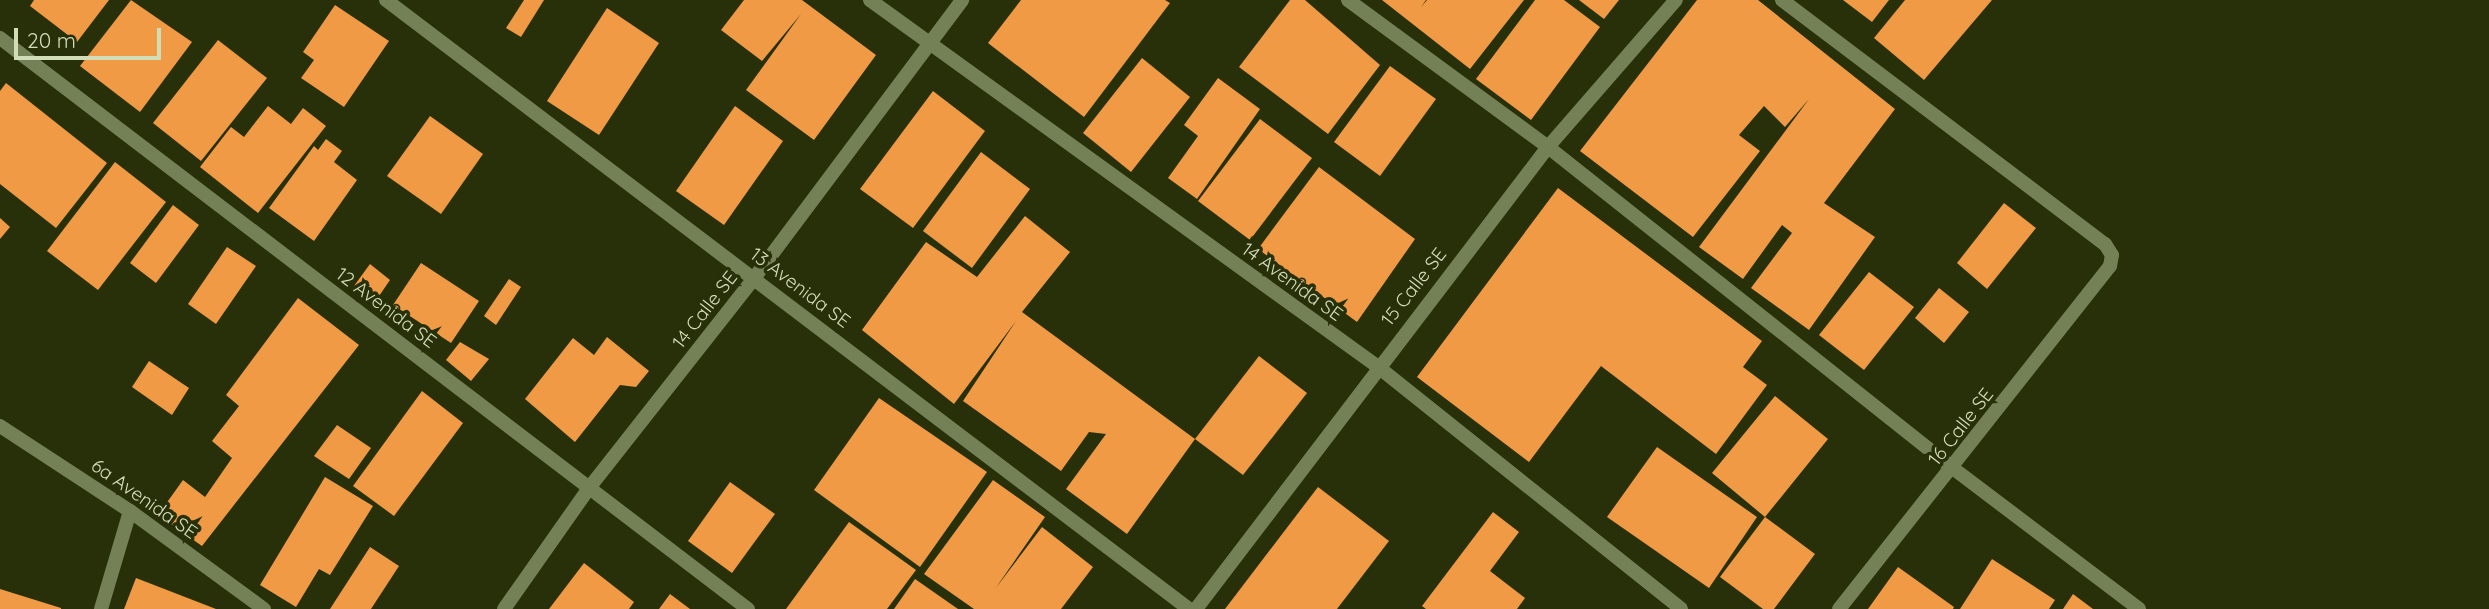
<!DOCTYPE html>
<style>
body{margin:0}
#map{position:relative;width:2489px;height:609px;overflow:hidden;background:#273009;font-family:Quicksand,sans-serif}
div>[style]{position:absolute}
.building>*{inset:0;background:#f19a45}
.minor>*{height:14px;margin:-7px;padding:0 7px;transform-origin:7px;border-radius:7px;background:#748055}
span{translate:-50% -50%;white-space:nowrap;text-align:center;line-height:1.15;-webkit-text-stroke:7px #273009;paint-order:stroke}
.street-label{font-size:19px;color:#d1dcb8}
.scale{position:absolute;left:14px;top:28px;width:147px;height:32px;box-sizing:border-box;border:4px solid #d1dcb8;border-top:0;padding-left:9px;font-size:21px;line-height:24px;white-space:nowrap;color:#d1dcb8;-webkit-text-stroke:5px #273009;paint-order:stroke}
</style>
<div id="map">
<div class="building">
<i style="clip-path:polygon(34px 0,109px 0,77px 42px,30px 6px)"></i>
<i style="clip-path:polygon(131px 0,192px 42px,140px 112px,80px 66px)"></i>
<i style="clip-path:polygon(524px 0,544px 0,521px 37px,506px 28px)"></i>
<i style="clip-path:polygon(744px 0,802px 0,876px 55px,814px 140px,746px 90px,801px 14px,762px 61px,721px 30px)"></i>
<i style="clip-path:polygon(1021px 0,1165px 0,1170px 3px,1084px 117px,988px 43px)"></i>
<i style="clip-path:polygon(1290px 0,1305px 0,1380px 65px,1328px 134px,1239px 67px)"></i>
<i style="clip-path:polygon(1382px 0,1426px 0,1421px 7px,1427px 0,1524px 0,1470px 69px)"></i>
<i style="clip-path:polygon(1535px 0,1564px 0,1600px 27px,1531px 120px,1476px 79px)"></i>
<i style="clip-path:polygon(1579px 0,1619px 0,1604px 19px)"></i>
<i style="clip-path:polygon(1697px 0,1758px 0,1895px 109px,1824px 203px,1875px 237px,1809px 330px,1751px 288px,1792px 233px,1782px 225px,1743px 279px,1699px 247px,1809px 99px,1785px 127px,1764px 106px,1739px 135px,1760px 151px,1693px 237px,1580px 151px)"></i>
<i style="clip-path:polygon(1843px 0,1889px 0,1872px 22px)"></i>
<i style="clip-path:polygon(1905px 0,1992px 0,1924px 80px,1874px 38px)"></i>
<i style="clip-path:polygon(335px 5px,389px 41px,344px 107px,301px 78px,314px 60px,303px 52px)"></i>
<i style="clip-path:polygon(607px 8px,659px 43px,599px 135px,547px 101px)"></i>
<i style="clip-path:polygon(218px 40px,267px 78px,201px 161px,153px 123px)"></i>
<i style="clip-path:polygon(1142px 58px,1190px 97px,1131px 172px,1083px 133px)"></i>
<i style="clip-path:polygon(1390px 66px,1436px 99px,1380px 176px,1334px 142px)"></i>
<i style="clip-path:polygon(1218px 78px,1260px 109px,1197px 199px,1168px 178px,1198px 136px,1184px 125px)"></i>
<i style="clip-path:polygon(6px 83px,107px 163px,56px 228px,0 184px,0 91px)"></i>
<i style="clip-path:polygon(933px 91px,985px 131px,913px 228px,860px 189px)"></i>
<i style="clip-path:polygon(268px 106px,291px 124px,303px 108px,326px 126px,258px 213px,200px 167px,231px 127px,244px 137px)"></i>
<i style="clip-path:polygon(735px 106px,783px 141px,724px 225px,676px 191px)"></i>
<i style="clip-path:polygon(430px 116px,483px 154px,441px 214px,387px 176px)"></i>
<i style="clip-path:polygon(1260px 119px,1312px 158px,1250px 240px,1198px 201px)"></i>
<i style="clip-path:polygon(326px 139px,342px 151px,334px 162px,357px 180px,314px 241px,269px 208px,314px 146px,318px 150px)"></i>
<i style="clip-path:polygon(981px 152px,1030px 189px,972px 268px,923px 231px)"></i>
<i style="clip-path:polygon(115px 162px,166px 202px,98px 290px,47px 251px)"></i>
<i style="clip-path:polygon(1319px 167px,1415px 239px,1357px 322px,1258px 249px)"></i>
<i style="clip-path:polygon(1558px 188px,1762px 341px,1743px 367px,1767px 385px,1716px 454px,1601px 366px,1529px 462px,1417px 377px)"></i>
<i style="clip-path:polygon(2004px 203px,2036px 228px,1987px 289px,1957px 263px)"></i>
<i style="clip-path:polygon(173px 205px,199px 225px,156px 283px,130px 263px)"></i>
<i style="clip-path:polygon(1025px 216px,1070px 252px,1022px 312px,1195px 439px,1127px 534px,1066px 489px,1106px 434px,1089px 432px,1061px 471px,963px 401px,1016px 321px,954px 404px,862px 330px,926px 242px,977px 277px)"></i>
<i style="clip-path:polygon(0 218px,10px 227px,0 239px)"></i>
<i style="clip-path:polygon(227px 247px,256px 266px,216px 324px,188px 304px)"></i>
<i style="clip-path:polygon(421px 263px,479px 301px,451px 343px,393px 305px)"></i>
<i style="clip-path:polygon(370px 264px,390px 280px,375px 302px,354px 286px)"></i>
<i style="clip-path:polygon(1869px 272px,1914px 307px,1864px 370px,1819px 335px)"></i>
<i style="clip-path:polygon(509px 279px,521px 287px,496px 325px,484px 316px)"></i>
<i style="clip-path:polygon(1939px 288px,1969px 312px,1944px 343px,1915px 318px)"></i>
<i style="clip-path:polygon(298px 298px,359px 345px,202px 546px,158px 515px,183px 480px,205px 497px,232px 458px,212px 441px,239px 406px,226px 395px)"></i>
<i style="clip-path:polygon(607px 337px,649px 371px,636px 387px,620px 385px,575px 442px,525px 399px,573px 338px,594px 355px)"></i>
<i style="clip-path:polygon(460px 342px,489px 359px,471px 381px,446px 360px)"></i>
<i style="clip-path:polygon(1259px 356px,1307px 393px,1243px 475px,1195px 439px)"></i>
<i style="clip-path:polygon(149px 361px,189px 388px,172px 415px,132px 387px)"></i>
<i style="clip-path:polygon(422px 391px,463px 423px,394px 516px,353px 486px)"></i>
<i style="clip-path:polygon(1775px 396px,1828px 439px,1765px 517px,1815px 554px,1774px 609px,1763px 609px,1720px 577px,1765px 517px,1712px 473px)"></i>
<i style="clip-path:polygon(879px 398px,987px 472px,920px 567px,814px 490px)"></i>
<i style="clip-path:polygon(337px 425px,371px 448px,349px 479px,314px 456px)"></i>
<i style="clip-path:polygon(1657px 447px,1757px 517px,1709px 588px,1607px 517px)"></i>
<i style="clip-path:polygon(325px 477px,373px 506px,330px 575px,319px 569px,296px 607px,260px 585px)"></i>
<i style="clip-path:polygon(993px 480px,1045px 517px,995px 589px,1042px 527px,1093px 567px,1061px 609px,974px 609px,924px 574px)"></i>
<i style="clip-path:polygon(730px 482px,775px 514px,732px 573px,688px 541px)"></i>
<i style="clip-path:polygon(1318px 487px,1389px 541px,1337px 609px,1225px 609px)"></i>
<i style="clip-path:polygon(1493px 512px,1519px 532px,1490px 571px,1525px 598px,1517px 609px,1426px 609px,1422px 606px)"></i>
<i style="clip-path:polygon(849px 522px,916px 570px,887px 609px,786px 609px)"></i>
<i style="clip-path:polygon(370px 547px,399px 566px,371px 609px,330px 609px)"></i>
<i style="clip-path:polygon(1992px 559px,2055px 600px,2049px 609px,1960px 609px)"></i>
<i style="clip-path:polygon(584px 563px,634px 602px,629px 609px,549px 609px)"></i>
<i style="clip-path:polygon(1898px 567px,1954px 607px,1953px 609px,1868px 609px)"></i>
<i style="clip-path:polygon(136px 578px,216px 609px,124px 609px)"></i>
<i style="clip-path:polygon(915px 579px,958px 609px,894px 609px)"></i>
<i style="clip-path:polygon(0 589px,61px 608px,61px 609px,0 609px)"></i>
<i style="clip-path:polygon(670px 594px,690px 609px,659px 609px)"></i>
<i style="clip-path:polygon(2073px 594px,2093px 609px,2063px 609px)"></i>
</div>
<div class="minor">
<i style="left:386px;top:0;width:1008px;rotate:37.18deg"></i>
<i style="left:870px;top:0;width:625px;rotate:35.83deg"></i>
<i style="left:1377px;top:366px;width:389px;rotate:38.6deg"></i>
<i style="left:1348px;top:0;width:248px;rotate:36.3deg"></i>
<i style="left:1548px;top:147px;width:518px;rotate:38.42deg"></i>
<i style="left:1954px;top:469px;width:232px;rotate:37.1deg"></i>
<i style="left:1782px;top:0;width:405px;rotate:37.1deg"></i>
<i style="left:2105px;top:244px;width:13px;rotate:58deg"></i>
<i style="left:2112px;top:255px;width:11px;rotate:100deg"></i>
<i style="left:2110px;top:266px;width:437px;rotate:128.3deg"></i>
<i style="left:0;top:38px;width:941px;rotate:37.36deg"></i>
<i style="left:0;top:426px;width:155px;rotate:33.2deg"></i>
<i style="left:130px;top:511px;width:166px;rotate:36.2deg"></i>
<i style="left:101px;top:609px;width:102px;rotate:-73.5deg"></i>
<i style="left:504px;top:609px;width:148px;rotate:-54.9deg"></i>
<i style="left:589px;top:488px;width:268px;rotate:-51.8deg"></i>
<i style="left:755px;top:277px;width:346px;rotate:-53.2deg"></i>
<i style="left:1196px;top:609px;width:581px;rotate:-52.7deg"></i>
<i style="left:1548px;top:147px;width:195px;rotate:-49deg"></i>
</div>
<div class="street-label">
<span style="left:1292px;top:282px;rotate:36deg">14 Avenida SE</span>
<span style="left:1414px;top:287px;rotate:-52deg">15 Calle SE</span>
<span style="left:800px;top:288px;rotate:37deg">13 Avenida SE</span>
<span style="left:386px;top:308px;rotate:37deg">12 Avenida SE</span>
<span style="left:705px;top:310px;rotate:-52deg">14 Calle SE</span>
<span style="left:1961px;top:427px;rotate:-52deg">16 Calle SE</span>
<span style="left:144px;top:499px;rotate:35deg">6a Avenida SE</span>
</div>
<div class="scale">20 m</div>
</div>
